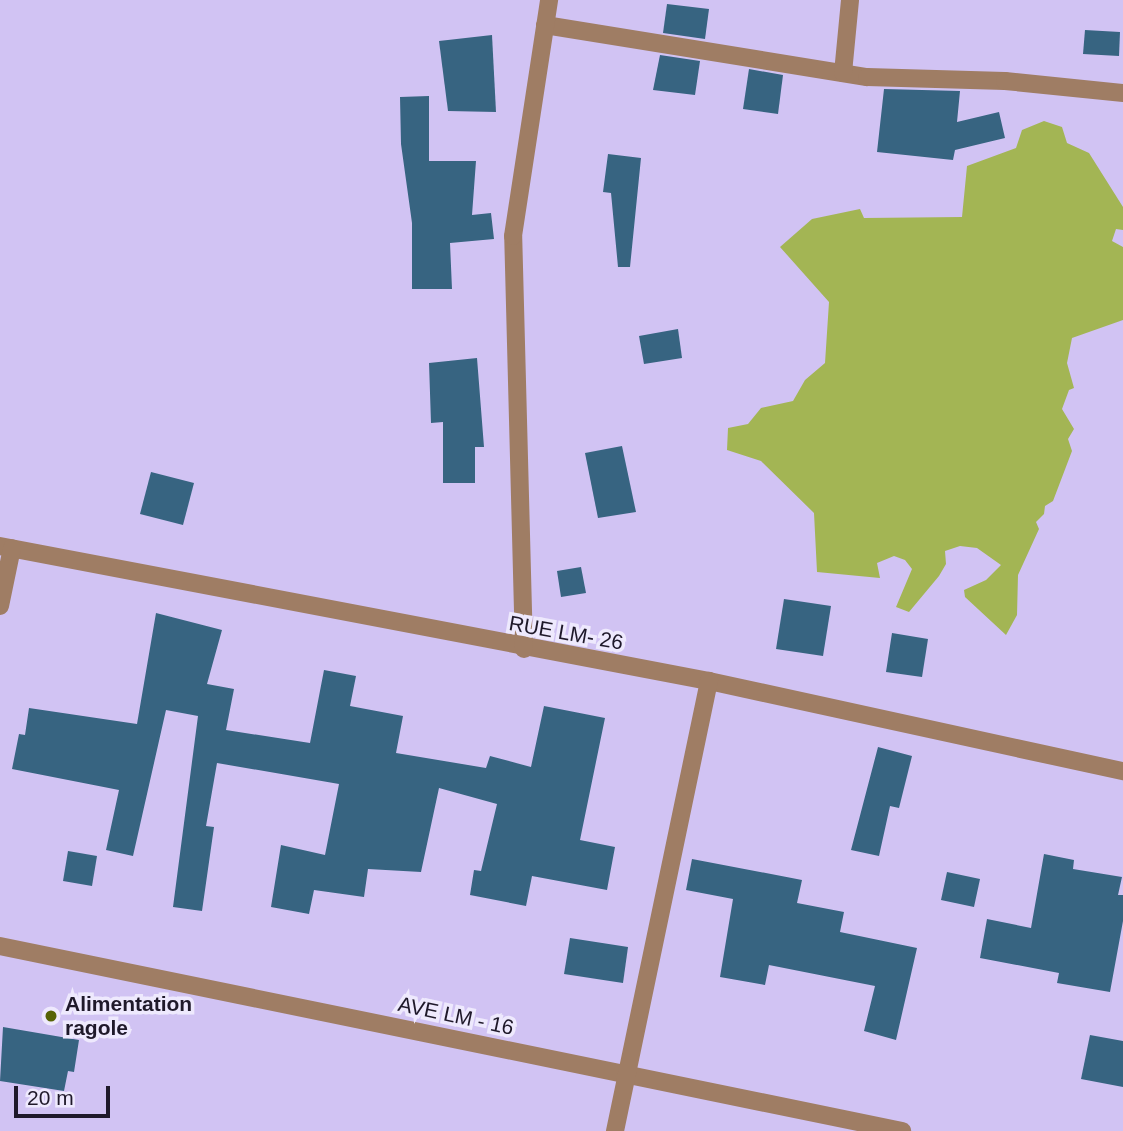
<!DOCTYPE html>
<style>
body{margin:0}
#map{position:relative;width:1123px;height:1131px;overflow:hidden;background:#d1c3f3;font-family:Arial,sans-serif}
div>[style]{position:absolute}
.water>*{inset:0;background:#a3b554}
.building>*{inset:0;background:#376481}
.street>*{height:18px;margin:-9px;padding:0 9px;transform-origin:9px;border-radius:9px;background:#9f7d64}
.dots>*{width:19px;height:19px;translate:-50% -50%;box-sizing:border-box;border:4px solid #eee9fd;border-radius:50%}
span{translate:-50% -50%;white-space:nowrap;text-align:center;line-height:1.15;-webkit-text-stroke:7px #eee9fd;paint-order:stroke}
.street-label{font-size:21px;color:#1f192a}
.poi-label{font-size:21px;color:#1f192a;font-weight:700}
.left{translate:0 -50%;text-align:left}
.scale{position:absolute;left:14px;top:1086px;width:96px;height:32px;box-sizing:border-box;border:4px solid #1f192a;border-top:0;padding-left:9px;font-size:21px;line-height:24px;white-space:nowrap;color:#1f192a;-webkit-text-stroke:5px #eee9fd;paint-order:stroke}
</style>
<div id="map">
<div class="water">
<i style="clip-path:polygon(1044px 121px,1062px 127px,1067px 143px,1089px 153px,1123px 207px,1123px 230px,1116px 229px,1112px 241px,1123px 247px,1123px 320px,1072px 338px,1067px 363px,1074px 388px,1069px 390px,1062px 409px,1074px 429px,1068px 439px,1072px 451px,1053px 501px,1045px 506px,1044px 514px,1036px 522px,1039px 529px,1018px 575px,1017px 615px,1006px 635px,965px 597px,964px 590px,986px 580px,1001px 565px,977px 548px,960px 546px,945px 551px,946px 564px,939px 576px,909px 612px,896px 607px,912px 569px,905px 560px,894px 556px,877px 563px,880px 578px,817px 572px,814px 513px,761px 461px,727px 450px,728px 428px,748px 424px,761px 408px,793px 401px,805px 380px,825px 363px,829px 302px,780px 247px,812px 219px,860px 209px,864px 218px,962px 217px,967px 166px,1016px 148px,1022px 130px)"></i>
</div>
<div class="building">
<i style="clip-path:polygon(667px 4px,709px 9px,705px 39px,663px 33px)"></i>
<i style="clip-path:polygon(1085px 30px,1120px 32px,1119px 56px,1083px 54px)"></i>
<i style="clip-path:polygon(492px 35px,496px 112px,448px 111px,439px 41px)"></i>
<i style="clip-path:polygon(660px 55px,700px 61px,695px 95px,653px 90px)"></i>
<i style="clip-path:polygon(749px 69px,783px 75px,778px 114px,743px 109px)"></i>
<i style="clip-path:polygon(884px 89px,960px 91px,957px 122px,999px 112px,1005px 138px,955px 150px,953px 160px,877px 152px)"></i>
<i style="clip-path:polygon(429px 96px,429px 161px,476px 161px,472px 215px,491px 213px,494px 239px,450px 243px,452px 289px,412px 289px,412px 223px,401px 144px,400px 97px)"></i>
<i style="clip-path:polygon(608px 154px,641px 158px,630px 267px,618px 267px,611px 193px,603px 192px)"></i>
<i style="clip-path:polygon(678px 329px,682px 358px,644px 364px,639px 336px)"></i>
<i style="clip-path:polygon(477px 358px,484px 447px,475px 447px,475px 483px,443px 483px,443px 422px,431px 423px,429px 363px)"></i>
<i style="clip-path:polygon(622px 446px,636px 512px,598px 518px,585px 453px)"></i>
<i style="clip-path:polygon(151px 472px,194px 483px,183px 525px,140px 514px)"></i>
<i style="clip-path:polygon(581px 567px,586px 593px,561px 597px,557px 571px)"></i>
<i style="clip-path:polygon(784px 599px,831px 606px,823px 656px,776px 649px)"></i>
<i style="clip-path:polygon(156px 613px,222px 630px,207px 684px,234px 689px,226px 730px,310px 743px,324px 670px,356px 676px,350px 706px,403px 716px,396px 753px,486px 768px,490px 756px,531px 767px,544px 706px,605px 718px,580px 840px,615px 847px,607px 890px,532px 876px,526px 906px,470px 895px,474px 870px,481px 871px,497px 804px,439px 788px,421px 872px,368px 869px,364px 897px,314px 890px,309px 914px,271px 907px,281px 845px,325px 855px,339px 784px,217px 763px,206px 826px,214px 827px,202px 911px,173px 907px,198px 716px,166px 710px,133px 856px,106px 850px,119px 790px,12px 769px,19px 734px,25px 735px,29px 708px,137px 724px)"></i>
<i style="clip-path:polygon(892px 633px,928px 639px,922px 677px,886px 672px)"></i>
<i style="clip-path:polygon(878px 747px,912px 756px,899px 808px,890px 806px,879px 856px,851px 850px)"></i>
<i style="clip-path:polygon(68px 851px,97px 856px,92px 886px,63px 881px)"></i>
<i style="clip-path:polygon(1044px 854px,1074px 860px,1073px 869px,1122px 877px,1118px 895px,1123px 895px,1123px 921px,1110px 992px,1057px 983px,1059px 973px,980px 958px,987px 919px,1031px 928px)"></i>
<i style="clip-path:polygon(692px 859px,802px 880px,797px 903px,844px 912px,840px 932px,917px 948px,896px 1040px,864px 1031px,875px 986px,769px 965px,765px 985px,720px 977px,733px 899px,686px 890px)"></i>
<i style="clip-path:polygon(947px 872px,980px 879px,974px 907px,941px 900px)"></i>
<i style="clip-path:polygon(570px 938px,628px 947px,623px 983px,564px 974px)"></i>
<i style="clip-path:polygon(3px 1027px,79px 1040px,74px 1072px,68px 1071px,64px 1091px,0 1081px)"></i>
<i style="clip-path:polygon(1090px 1035px,1123px 1041px,1123px 1087px,1081px 1079px)"></i>
</div>
<div class="street">
<i style="left:545px;top:25px;width:326px;rotate:9.2deg"></i>
<i style="left:867px;top:77px;width:138px;rotate:1.7deg"></i>
<i style="left:1005px;top:81px;width:119px;rotate:5.8deg"></i>
<i style="left:843px;top:73px;width:73px;rotate:-84.5deg"></i>
<i style="left:0;top:546px;width:722px;rotate:10.78deg"></i>
<i style="left:709px;top:681px;width:424px;rotate:12.3deg"></i>
<i style="left:0;top:606px;width:59px;rotate:-78.3deg"></i>
<i style="left:524px;top:649px;width:413px;rotate:-91.5deg"></i>
<i style="left:513px;top:236px;width:239px;rotate:-81.3deg"></i>
<i style="left:0;top:946px;width:921px;rotate:11.59deg"></i>
<i style="left:615px;top:1131px;width:460px;rotate:-78.2deg"></i>
</div>
<div class="dots">
<i style="left:51px;top:1016px;background:#566305"></i>
</div>
<div class="street-label">
<span style="left:566px;top:633px;rotate:10deg">RUE LM- 26</span>
<span style="left:456px;top:1016px;rotate:12deg">AVE LM - 16</span>
</div>
<div class="poi-label">
<span class="left" style="left:65px;top:1016px">Alimentation<br>ragole</span>
</div>
<div class="scale">20 m</div>
</div>
